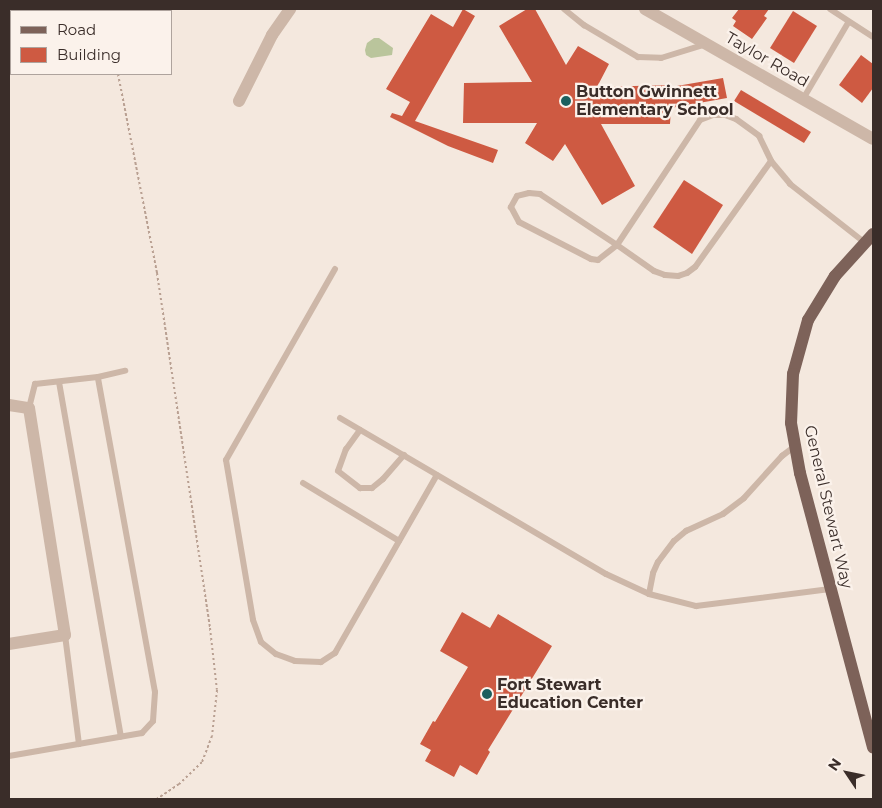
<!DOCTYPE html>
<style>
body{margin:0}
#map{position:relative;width:882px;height:808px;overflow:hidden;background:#f4e8de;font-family:Montserrat,sans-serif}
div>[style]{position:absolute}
.green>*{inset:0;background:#bac59c}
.building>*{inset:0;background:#ce5a42}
.path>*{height:2px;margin-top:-1px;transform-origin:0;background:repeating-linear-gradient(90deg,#b9a092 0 2.5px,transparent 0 5px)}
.lane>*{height:6px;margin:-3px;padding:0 3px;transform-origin:3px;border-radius:3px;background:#cdb7a8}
.street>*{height:12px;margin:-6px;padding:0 6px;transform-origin:6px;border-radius:6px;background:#cdb7a8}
.primary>*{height:12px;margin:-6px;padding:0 6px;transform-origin:6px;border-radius:6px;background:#7d6259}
.dots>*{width:14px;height:14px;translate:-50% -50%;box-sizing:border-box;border:2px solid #fbf2eb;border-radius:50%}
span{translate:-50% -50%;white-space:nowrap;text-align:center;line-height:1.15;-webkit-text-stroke:4.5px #fbf2eb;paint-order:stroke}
.street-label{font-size:16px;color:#3a2d29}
.poi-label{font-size:16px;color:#3a2d29;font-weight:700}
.left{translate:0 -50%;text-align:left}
.frame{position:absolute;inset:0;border:10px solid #3a2d29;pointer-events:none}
.legend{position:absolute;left:10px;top:10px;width:162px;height:65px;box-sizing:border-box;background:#fbf2eb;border:1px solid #aea39d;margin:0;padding:6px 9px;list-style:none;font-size:15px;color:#3a2d29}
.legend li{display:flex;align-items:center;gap:10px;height:25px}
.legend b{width:25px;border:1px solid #aea39d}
.north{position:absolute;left:822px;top:748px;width:50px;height:50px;-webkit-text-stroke:4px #fbf2eb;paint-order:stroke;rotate:304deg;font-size:14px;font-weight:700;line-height:20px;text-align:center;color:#3a2d29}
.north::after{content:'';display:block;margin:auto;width:18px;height:22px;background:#3a2d29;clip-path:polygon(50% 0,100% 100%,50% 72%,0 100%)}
</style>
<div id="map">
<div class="green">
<i style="clip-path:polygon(379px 38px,393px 48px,392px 55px,371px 58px,366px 55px,365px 50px,367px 43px,374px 38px)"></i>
</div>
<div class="building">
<i style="clip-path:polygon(463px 9px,475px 16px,415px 121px,498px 150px,493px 163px,448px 146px,390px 117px,392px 113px,402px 116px,410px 102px,386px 89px,431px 14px,453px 27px)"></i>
<i style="clip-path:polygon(527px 9px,535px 9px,566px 65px,578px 46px,609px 64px,597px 87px,671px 85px,671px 87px,723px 78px,727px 98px,671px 108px,670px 124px,601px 124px,635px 186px,602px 205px,565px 144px,553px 161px,525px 143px,537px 123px,463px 123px,464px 83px,532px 82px,499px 26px)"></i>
<i style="clip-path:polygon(739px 9px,769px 9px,764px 16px,767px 18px,752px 39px,733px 26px,736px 21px,732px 18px)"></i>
<i style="clip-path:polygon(793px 11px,817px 26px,794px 63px,770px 48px)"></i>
<i style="clip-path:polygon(861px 55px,873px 64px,873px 88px,862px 103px,839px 85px)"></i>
<i style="clip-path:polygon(741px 90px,811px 132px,804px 143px,734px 101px)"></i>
<i style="clip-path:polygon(684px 180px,723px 205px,692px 254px,653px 227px)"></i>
<i style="clip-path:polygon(462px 612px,490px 628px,498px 614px,552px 646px,488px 750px,490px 752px,477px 775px,460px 765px,454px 777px,425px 761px,431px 750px,420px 744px,433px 721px,435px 722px,468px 667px,440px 651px)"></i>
</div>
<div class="path">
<i style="left:107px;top:9px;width:2px;rotate:63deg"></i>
<i style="left:118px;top:74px;width:203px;rotate:78.9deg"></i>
<i style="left:157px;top:273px;width:359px;rotate:81.5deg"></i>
<i style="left:210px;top:628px;width:62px;rotate:83.6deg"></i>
<i style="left:217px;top:690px;width:46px;rotate:96.2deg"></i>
<i style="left:212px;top:736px;width:28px;rotate:111deg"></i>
<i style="left:202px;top:762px;width:32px;rotate:136deg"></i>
<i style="left:179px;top:784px;width:27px;rotate:146deg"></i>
</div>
<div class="lane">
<i style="left:564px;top:9px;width:26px;rotate:39deg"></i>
<i style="left:584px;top:25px;width:63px;rotate:30.7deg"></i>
<i style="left:638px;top:57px;width:23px;rotate:2deg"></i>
<i style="left:661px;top:58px;width:47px;rotate:-17.3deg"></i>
<i style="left:830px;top:9px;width:51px;rotate:33.1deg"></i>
<i style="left:803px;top:99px;width:88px;rotate:-59.4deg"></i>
<i style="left:771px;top:161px;width:130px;rotate:125.6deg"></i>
<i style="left:695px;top:267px;width:10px;rotate:143deg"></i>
<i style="left:687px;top:273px;width:9px;rotate:162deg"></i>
<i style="left:678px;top:276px;width:13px;rotate:-176deg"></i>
<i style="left:665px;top:275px;width:12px;rotate:-160deg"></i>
<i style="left:654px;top:271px;width:45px;rotate:-144.9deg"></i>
<i style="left:617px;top:245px;width:92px;rotate:-146.5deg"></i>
<i style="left:540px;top:194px;width:11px;rotate:-175deg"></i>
<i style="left:529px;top:193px;width:12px;rotate:166deg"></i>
<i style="left:517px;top:196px;width:13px;rotate:119deg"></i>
<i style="left:511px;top:207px;width:17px;rotate:62deg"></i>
<i style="left:519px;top:222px;width:81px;rotate:27.2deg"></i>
<i style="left:591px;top:259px;width:7px;rotate:8deg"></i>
<i style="left:598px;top:260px;width:24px;rotate:-38deg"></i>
<i style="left:617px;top:245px;width:150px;rotate:-56.4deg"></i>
<i style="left:700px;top:120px;width:14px;rotate:-21deg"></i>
<i style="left:713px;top:115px;width:12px"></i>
<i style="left:725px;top:115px;width:12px;rotate:20deg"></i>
<i style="left:736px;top:119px;width:29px;rotate:36deg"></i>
<i style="left:759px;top:136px;width:28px;rotate:64deg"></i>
<i style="left:771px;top:161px;width:30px;rotate:50deg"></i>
<i style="left:790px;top:184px;width:94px;rotate:38.1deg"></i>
<i style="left:335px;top:269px;width:220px;rotate:119.7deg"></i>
<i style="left:226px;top:460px;width:162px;rotate:80.4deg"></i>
<i style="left:253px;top:620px;width:23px;rotate:70deg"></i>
<i style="left:261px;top:642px;width:19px;rotate:39deg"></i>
<i style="left:276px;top:654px;width:20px;rotate:20deg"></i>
<i style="left:295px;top:661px;width:26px;rotate:2deg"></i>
<i style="left:321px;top:662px;width:17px;rotate:-33deg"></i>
<i style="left:335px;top:653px;width:205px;rotate:-60.2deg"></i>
<i style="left:59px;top:382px;width:360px;rotate:80.1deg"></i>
<i style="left:29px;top:408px;width:25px;rotate:-76deg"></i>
<i style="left:35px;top:384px;width:63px;rotate:-6.3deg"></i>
<i style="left:98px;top:377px;width:28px;rotate:-13deg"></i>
<i style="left:340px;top:418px;width:308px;rotate:30.4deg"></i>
<i style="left:606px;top:574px;width:47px;rotate:24.9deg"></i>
<i style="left:649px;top:594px;width:49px;rotate:14.3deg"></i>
<i style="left:696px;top:606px;width:135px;rotate:-7.2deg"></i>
<i style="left:360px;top:430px;width:24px;rotate:126deg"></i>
<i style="left:346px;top:449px;width:23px;rotate:110deg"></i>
<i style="left:338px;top:471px;width:28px;rotate:38deg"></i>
<i style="left:360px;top:488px;width:12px"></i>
<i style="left:372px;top:488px;width:14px;rotate:-39deg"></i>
<i style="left:383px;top:479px;width:32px;rotate:-49deg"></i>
<i style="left:303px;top:483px;width:112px;rotate:31.1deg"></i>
<i style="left:649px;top:594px;width:21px;rotate:-79deg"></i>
<i style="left:653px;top:573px;width:12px;rotate:-66deg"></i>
<i style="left:658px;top:562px;width:26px;rotate:-53deg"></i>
<i style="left:674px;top:541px;width:16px;rotate:-40deg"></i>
<i style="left:686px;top:531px;width:41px;rotate:-24.7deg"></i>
<i style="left:723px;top:514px;width:26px;rotate:-37deg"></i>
<i style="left:744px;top:498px;width:57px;rotate:-47.9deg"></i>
<i style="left:782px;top:456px;width:15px;rotate:-37deg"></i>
<i style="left:65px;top:635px;width:110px;rotate:82.7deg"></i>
<i style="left:9px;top:756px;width:135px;rotate:-9.8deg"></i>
<i style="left:142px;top:733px;width:16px;rotate:-47deg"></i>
<i style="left:153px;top:721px;width:29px;rotate:-86deg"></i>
<i style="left:155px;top:692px;width:320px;rotate:-100.3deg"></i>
</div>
<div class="street">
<i style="left:645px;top:9px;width:262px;rotate:29.7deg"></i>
<i style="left:239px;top:101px;width:74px;rotate:-63.4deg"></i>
<i style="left:272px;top:35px;width:32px;rotate:-55deg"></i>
<i style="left:9px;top:405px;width:20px;rotate:9deg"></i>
<i style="left:29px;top:408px;width:230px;rotate:81deg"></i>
<i style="left:65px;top:635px;width:57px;rotate:170.9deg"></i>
</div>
<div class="primary">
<i style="left:873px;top:234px;width:57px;rotate:132.1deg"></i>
<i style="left:835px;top:276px;width:52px;rotate:121.5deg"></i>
<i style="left:808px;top:320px;width:56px;rotate:105.5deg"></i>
<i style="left:793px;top:374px;width:49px;rotate:92.3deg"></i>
<i style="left:791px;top:423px;width:51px;rotate:79.8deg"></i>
<i style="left:800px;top:473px;width:284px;rotate:75.1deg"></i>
</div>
<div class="dots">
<i style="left:566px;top:101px;background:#1b5f5e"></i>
<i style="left:487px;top:694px;background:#1b5f5e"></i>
</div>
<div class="street-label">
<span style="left:767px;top:60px;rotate:30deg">Taylor Road</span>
<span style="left:828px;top:507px;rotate:77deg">General Stewart Way</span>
</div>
<div class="poi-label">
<span class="left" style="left:576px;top:101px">Button Gwinnett<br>Elementary School</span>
<span class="left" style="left:497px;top:694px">Fort Stewart<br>Education Center</span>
</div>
<div class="frame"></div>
<ul class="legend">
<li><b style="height:6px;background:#7d6259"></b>Road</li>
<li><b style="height:14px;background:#ce5a42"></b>Building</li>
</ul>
<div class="north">N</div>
</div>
